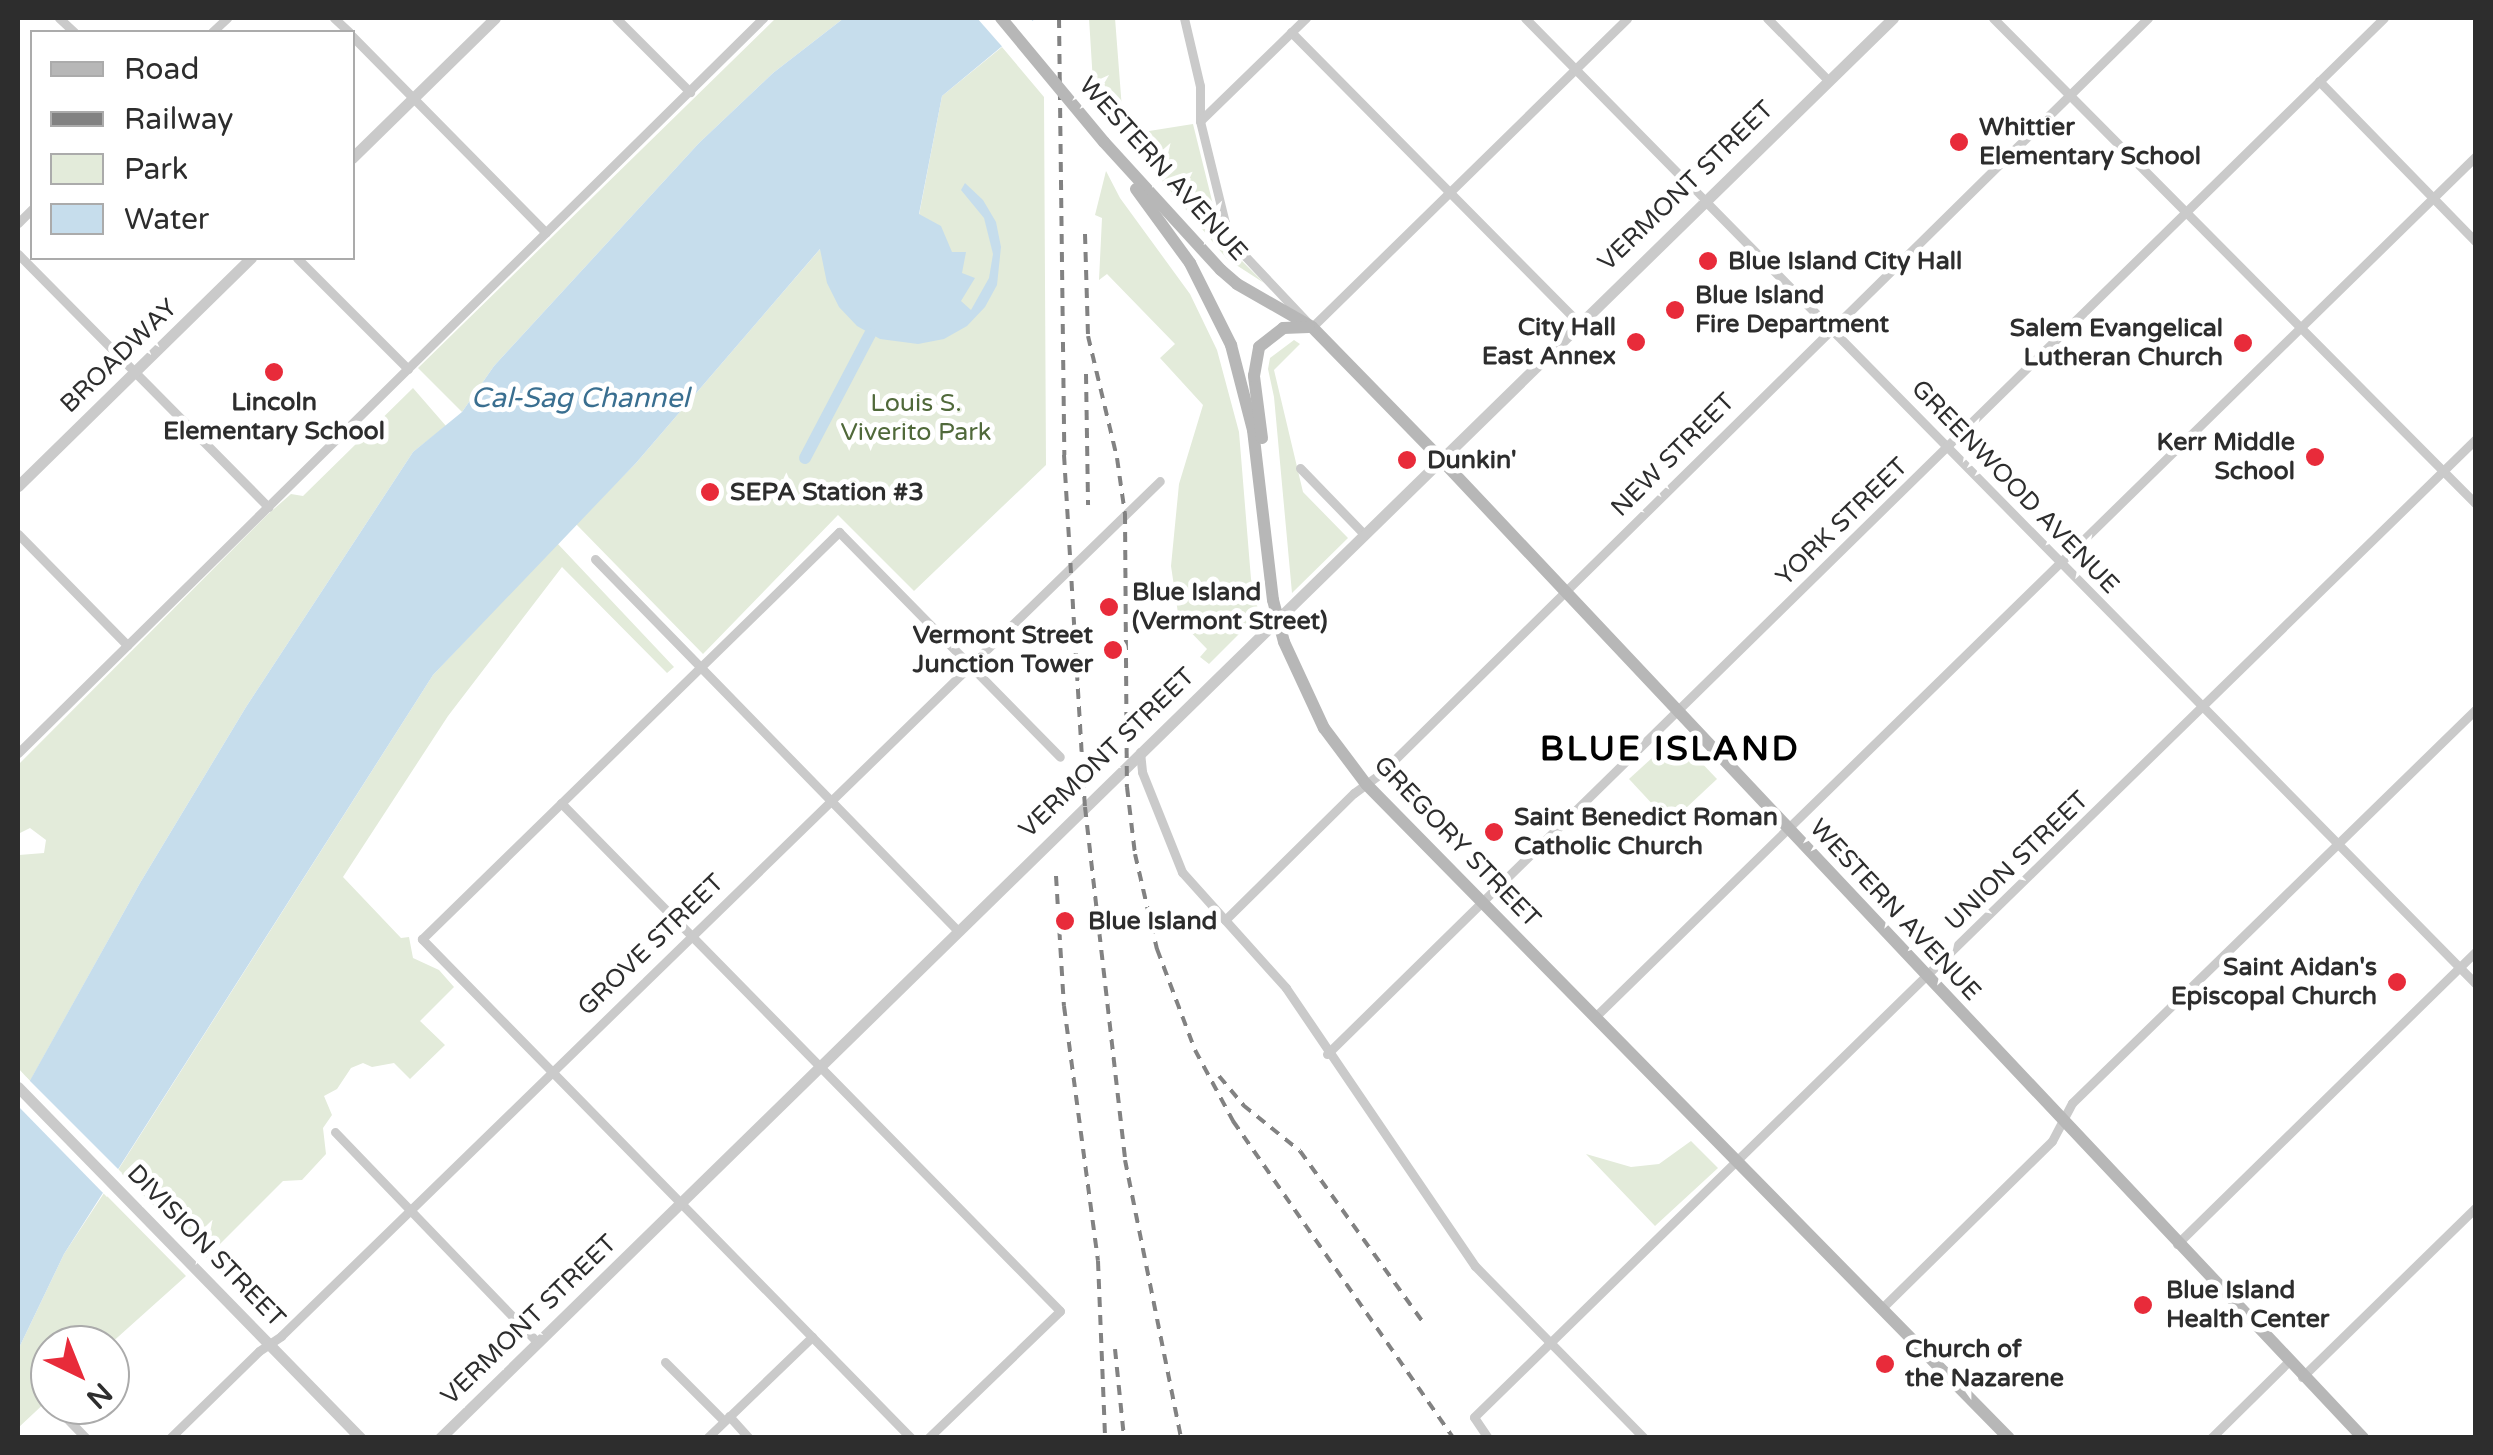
<!DOCTYPE html>
<style>
body{margin:0}
#map{position:relative;width:2493px;height:1455px;overflow:hidden;background:#fff;font-family:"Varela Round",sans-serif}
div>[style]{position:absolute}
.green>*{inset:0;background:#e3ebda}
.water>*{inset:0;background:#c6ddec}
.pier>*{inset:0;background:#fff}
.canal>*{height:12px;margin:-6px;padding:0 6px;transform-origin:6px;border-radius:6px;background:#c6ddec}
.minor>*{height:9px;margin:-4.5px;padding:0 4.5px;transform-origin:4.5px;border-radius:4.5px;background:#cacaca}
.tertiary>*{height:11px;margin:-5.5px;padding:0 5.5px;transform-origin:5.5px;border-radius:5.5px;background:#cacaca}
.secondary>*{height:12px;margin:-6px;padding:0 6px;transform-origin:6px;border-radius:6px;background:#b7b7b7}
.rail>*{height:4px;margin-top:-2px;transform-origin:0;background:repeating-linear-gradient(90deg,#828282 0 10px,transparent 0 18px)}
.secondary-bridge>*{height:12px;margin:-6px;padding:0 6px;transform-origin:6px;border-radius:6px;background:#b7b7b7}
.dots>*{width:28px;height:28px;translate:-50% -50%;box-sizing:border-box;border:5px solid #fff;border-radius:50%}
span{translate:-50% -50%;white-space:nowrap;text-align:center;line-height:1.15;-webkit-text-stroke:10px #fff;paint-order:stroke}
.poi-label{font-size:25px;color:#2d2d2d;font-weight:700}
.left{translate:0 -50%;text-align:left}
.right{translate:-100% -50%;text-align:right}
.street-label{font-size:25px;color:#2d2d2d}
.park-label{font-size:25px;color:#50693a}
.water-label{font-size:28px;color:#3a6f90;font-style:italic}
.district-label{font-size:35px;color:#000;font-weight:700;letter-spacing:2.5px}
.frame{position:absolute;inset:0;border:20px solid #2d2d2d;pointer-events:none}
.legend{position:absolute;left:30px;top:30px;width:325px;height:230px;box-sizing:border-box;background:#fff;border:2px solid #ababab;margin:0;padding:12px 18px;list-style:none;font-size:30px;color:#2d2d2d}
.legend li{display:flex;align-items:center;gap:20px;height:50px}
.legend b{width:50px;border:2px solid #ababab}
.north{position:absolute;left:30px;top:1325px;width:100px;height:100px;box-sizing:border-box;background:#fff;border:2px solid #ababab;border-radius:50%;rotate:137deg;font-size:28px;font-weight:700;line-height:40px;text-align:center;color:#2d2d2d}
.north::after{content:'';display:block;margin:auto;width:35px;height:45px;background:#e82b3a;clip-path:polygon(50% 0,100% 100%,50% 72%,0 100%)}
</style>
<div id="map">
<div class="green">
<i style="clip-path:polygon(776px 18px,844px 18px,773px 73px,699px 143px,494px 366px,462px 412px,418px 368px)"></i>
<i style="clip-path:polygon(1089px 18px,1115px 18px,1124px 135px,1193px 124px,1222px 241px,1264px 283px,1227px 259px,1094px 99px)"></i>
<i style="clip-path:polygon(1002px 47px,1044px 97px,1046px 465px,914px 591px,838px 515px,703px 654px,576px 524px,636px 463px,821px 248px,919px 215px,942px 96px)"></i>
<i style="clip-path:polygon(1106px 171px,1120px 198px,1190px 294px,1217px 350px,1239px 432px,1251px 579px,1259px 614px,1209px 664px,1200px 657px,1207px 649px,1179px 620px,1171px 566px,1179px 484px,1203px 405px,1160px 358px,1175px 344px,1107px 274px,1099px 280px,1102px 218px,1095px 215px)"></i>
<i style="clip-path:polygon(1294px 340px,1300px 344px,1274px 370px,1303px 492px,1348px 538px,1292px 593px,1274px 397px,1268px 369px,1270px 358px)"></i>
<i style="clip-path:polygon(413px 388px,446px 426px,413px 452px,246px 707px,140px 883px,30px 1081px,18px 1068px,18px 870px,19px 855px,44px 853px,46px 840px,30px 828px,18px 834px,18px 765px,267px 515px,291px 494px,303px 496px)"></i>
<i style="clip-path:polygon(557px 543px,674px 667px,667px 673px,562px 567px,448px 716px,343px 877px,401px 938px,409px 937px,413px 958px,439px 970px,454px 987px,420px 1021px,445px 1045px,410px 1079px,394px 1063px,372px 1067px,363px 1063px,351px 1068px,337px 1089px,324px 1096px,332px 1115px,323px 1128px,326px 1154px,302px 1180px,283px 1181px,206px 1258px,118px 1170px,433px 675px)"></i>
<i style="clip-path:polygon(1676px 736px,1717px 779px,1670px 823px,1629px 779px)"></i>
<i style="clip-path:polygon(1691px 1141px,1718px 1168px,1655px 1226px,1586px 1154px,1631px 1167px,1659px 1164px)"></i>
<i style="clip-path:polygon(104px 1193px,186px 1276px,109px 1345px,50px 1345px,50px 1398px,18px 1428px,18px 1350px,64px 1254px)"></i>
</div>
<div class="water">
<i style="clip-path:polygon(844px 18px,1036px 18px,942px 96px,919px 214px,941px 226px,952px 252px,966px 252px,962px 273px,975px 278px,961px 301px,971px 310px,989px 278px,993px 254px,984px 218px,961px 190px,965px 183px,983px 200px,996px 222px,1001px 247px,997px 285px,985px 307px,967px 326px,944px 339px,918px 344px,880px 339px,857px 326px,839px 307px,827px 283px,820px 249px,636px 463px,433px 675px,64px 1254px,18px 1350px,18px 1102px,140px 883px,246px 707px,413px 452px,462px 412px,494px 366px,699px 143px,773px 73px)"></i>
</div>
<div class="pier">
<i style="clip-path:polygon(977px 18px,1030px 18px,1036px 25px,1006px 51px)"></i>
<i style="clip-path:polygon(26px 1077px,122px 1173px,107px 1197px,18px 1106px,18px 1092px)"></i>
</div>
<div class="canal">
<i style="left:805px;top:458px;width:140px;rotate:-62.3deg"></i>
</div>
<div class="minor">
<i style="left:59px;top:18px;width:21px;rotate:43deg"></i>
<i style="left:334px;top:18px;width:21px;rotate:43deg"></i>
<i style="left:616px;top:18px;width:105px;rotate:45deg"></i>
<i style="left:1184px;top:18px;width:70px;rotate:76.8deg"></i>
<i style="left:1200px;top:86px;width:35px;rotate:90deg"></i>
<i style="left:1200px;top:121px;width:122px;rotate:76.2deg"></i>
<i style="left:1229px;top:239px;width:121px;rotate:46.7deg"></i>
<i style="left:1312px;top:327px;width:441px;rotate:-44.4deg"></i>
<i style="left:1525px;top:18px;width:1356px;rotate:45.45deg"></i>
<i style="left:1767px;top:18px;width:87px;rotate:45.5deg"></i>
<i style="left:1993px;top:18px;width:685px;rotate:45.18deg"></i>
<i style="left:212px;top:32px;width:21px;rotate:-43deg"></i>
<i style="left:1291px;top:32px;width:409px;rotate:45.3deg"></i>
<i style="left:352px;top:36px;width:276px;rotate:45.4deg"></i>
<i style="left:2319px;top:81px;width:225px;rotate:45.7deg"></i>
<i style="left:1200px;top:121px;width:148px;rotate:-44.2deg"></i>
<i style="left:18px;top:223px;width:20px;rotate:-45deg"></i>
<i style="left:18px;top:254px;width:356px;rotate:45.3deg"></i>
<i style="left:297px;top:258px;width:157px;rotate:45deg"></i>
<i style="left:1300px;top:468px;width:92px;rotate:45.9deg"></i>
<i style="left:18px;top:534px;width:156px;rotate:45.5deg"></i>
<i style="left:595px;top:559px;width:520px;rotate:45.7deg"></i>
<i style="left:1140px;top:752px;width:20px;rotate:84deg"></i>
<i style="left:1142px;top:772px;width:108px;rotate:68.2deg"></i>
<i style="left:1182px;top:872px;width:156px;rotate:48.1deg"></i>
<i style="left:1286px;top:988px;width:336px;rotate:55.8deg"></i>
<i style="left:1475px;top:1266px;width:241px;rotate:45.5deg"></i>
<i style="left:18px;top:753px;width:1047px;rotate:-44.61deg"></i>
<i style="left:561px;top:803px;width:712px;rotate:45.51deg"></i>
<i style="left:1060px;top:1311px;width:183px;rotate:136.1deg"></i>
<i style="left:1225px;top:920px;width:181px;rotate:-44.6deg"></i>
<i style="left:1354px;top:793px;width:32px;rotate:-36deg"></i>
<i style="left:1380px;top:774px;width:1078px;rotate:-44.55deg"></i>
<i style="left:1596px;top:1016px;width:1230px;rotate:-44.34deg"></i>
<i style="left:1327px;top:1054px;width:1480px;rotate:-44.43deg"></i>
<i style="left:335px;top:1132px;width:291px;rotate:46.1deg"></i>
<i style="left:2177px;top:1244px;width:419px;rotate:-44.4deg"></i>
<i style="left:1882px;top:1308px;width:238px;rotate:-44.5deg"></i>
<i style="left:2052px;top:1141px;width:43px;rotate:-62.2deg"></i>
<i style="left:2072px;top:1103px;width:564px;rotate:-44.28deg"></i>
<i style="left:665px;top:1362px;width:83px;rotate:45deg"></i>
<i style="left:2302px;top:1377px;width:243px;rotate:-44.3deg"></i>
<i style="left:54px;top:1405px;width:46px;rotate:45.9deg"></i>
<i style="left:729px;top:1416px;width:30px;rotate:48deg"></i>
<i style="left:170px;top:1438px;width:124px;rotate:-44.3deg"></i>
<i style="left:259px;top:1351px;width:27px;rotate:-34deg"></i>
<i style="left:281px;top:1336px;width:1226px;rotate:-44.21deg"></i>
<i style="left:707px;top:1438px;width:146px;rotate:-43.9deg"></i>
<i style="left:911px;top:1438px;width:699px;rotate:-134.42deg"></i>
<i style="left:422px;top:939px;width:583px;rotate:-44.3deg"></i>
<i style="left:839px;top:532px;width:315px;rotate:45.5deg"></i>
<i style="left:1488px;top:1438px;width:25px;rotate:-124deg"></i>
<i style="left:1474px;top:1417px;width:1400px;rotate:-44.31deg"></i>
<i style="left:2211px;top:1438px;width:108px;rotate:-44.6deg"></i>
</div>
<div class="tertiary">
<i style="left:352px;top:158px;width:200px;rotate:-44.4deg"></i>
<i style="left:18px;top:486px;width:326px;rotate:-44.4deg"></i>
<i style="left:18px;top:1087px;width:491px;rotate:45.7deg"></i>
<i style="left:440px;top:1438px;width:2032px;rotate:-44.34deg"></i>
</div>
<div class="secondary">
<i style="left:1104px;top:142px;width:173px;rotate:47.6deg"></i>
<i style="left:1221px;top:270px;width:21px;rotate:41deg"></i>
<i style="left:1237px;top:284px;width:86px;rotate:29.8deg"></i>
<i style="left:1312px;top:327px;width:175px;rotate:45.7deg"></i>
<i style="left:1434px;top:452px;width:1355px;rotate:46.7deg"></i>
<i style="left:1136px;top:189px;width:92px;rotate:53.9deg"></i>
<i style="left:1190px;top:263px;width:92px;rotate:63.4deg"></i>
<i style="left:1231px;top:345px;width:88px;rotate:75.5deg"></i>
<i style="left:1253px;top:430px;width:171px;rotate:83.3deg"></i>
<i style="left:1262px;top:438px;width:63px;rotate:-97.4deg"></i>
<i style="left:1254px;top:376px;width:29px;rotate:-80deg"></i>
<i style="left:1259px;top:347px;width:31px;rotate:-38deg"></i>
<i style="left:1283px;top:328px;width:26px;rotate:-2deg"></i>
<i style="left:1284px;top:642px;width:95px;rotate:65.1deg"></i>
<i style="left:1324px;top:728px;width:70px;rotate:53.1deg"></i>
<i style="left:1366px;top:784px;width:917px;rotate:45.49deg"></i>
</div>
<div class="rail">
<i style="left:1059px;top:18px;width:437px;rotate:89.3deg"></i>
<i style="left:1064px;top:455px;width:353px;rotate:86.6deg"></i>
<i style="left:1085px;top:807px;width:355px;rotate:83.5deg"></i>
<i style="left:1125px;top:1160px;width:284px;rotate:78.6deg"></i>
<i style="left:1085px;top:234px;width:102px;rotate:88.3deg"></i>
<i style="left:1088px;top:336px;width:125px;rotate:76.6deg"></i>
<i style="left:1117px;top:458px;width:57px;rotate:81.9deg"></i>
<i style="left:1125px;top:514px;width:273px;rotate:89.6deg"></i>
<i style="left:1127px;top:787px;width:67px;rotate:83.2deg"></i>
<i style="left:1135px;top:854px;width:98px;rotate:77deg"></i>
<i style="left:1157px;top:949px;width:108px;rotate:69.4deg"></i>
<i style="left:1195px;top:1050px;width:81px;rotate:61.8deg"></i>
<i style="left:1233px;top:1121px;width:386px;rotate:55.2deg"></i>
<i style="left:1086px;top:374px;width:131px;rotate:89.1deg"></i>
<i style="left:1056px;top:876px;width:130px;rotate:86.5deg"></i>
<i style="left:1064px;top:1006px;width:257px;rotate:82.4deg"></i>
<i style="left:1098px;top:1261px;width:177px;rotate:87.7deg"></i>
<i style="left:1219px;top:1076px;width:38px;rotate:50deg"></i>
<i style="left:1243px;top:1105px;width:73px;rotate:38.9deg"></i>
<i style="left:1300px;top:1151px;width:209px;rotate:54.3deg"></i>
<i style="left:1115px;top:1349px;width:89px;rotate:84.2deg"></i>
</div>
<div class="secondary-bridge">
<i style="left:1001px;top:18px;width:161px;rotate:50.3deg"></i>
<i style="left:1273px;top:600px;width:43px;rotate:75.3deg"></i>
</div>
<div class="dots">
<i style="left:1959px;top:142px;background:#e82b3a"></i>
<i style="left:1708px;top:261px;background:#e82b3a"></i>
<i style="left:1675px;top:310px;background:#e82b3a"></i>
<i style="left:1636px;top:342px;background:#e82b3a"></i>
<i style="left:2243px;top:343px;background:#e82b3a"></i>
<i style="left:274px;top:372px;background:#e82b3a"></i>
<i style="left:2315px;top:457px;background:#e82b3a"></i>
<i style="left:1407px;top:460px;background:#e82b3a"></i>
<i style="left:710px;top:492px;background:#e82b3a"></i>
<i style="left:1109px;top:607px;background:#e82b3a"></i>
<i style="left:1113px;top:650px;background:#e82b3a"></i>
<i style="left:1494px;top:832px;background:#e82b3a"></i>
<i style="left:1065px;top:921px;background:#e82b3a"></i>
<i style="left:2397px;top:982px;background:#e82b3a"></i>
<i style="left:2143px;top:1305px;background:#e82b3a"></i>
<i style="left:1885px;top:1364px;background:#e82b3a"></i>
</div>
<div class="poi-label">
<span class="left" style="left:1979px;top:142px">Whittier<br>Elementary School</span>
<span class="left" style="left:1728px;top:261px">Blue Island City Hall</span>
<span class="left" style="left:1695px;top:310px">Blue Island<br>Fire Department</span>
<span class="right" style="left:1616px;top:342px">City Hall<br>East Annex</span>
<span class="right" style="left:2223px;top:343px">Salem Evangelical<br>Lutheran Church</span>
<span style="left:274px;top:417px">Lincoln<br>Elementary School</span>
<span class="right" style="left:2295px;top:457px">Kerr Middle<br>School</span>
<span class="left" style="left:1427px;top:460px">Dunkin'</span>
<span class="left" style="left:730px;top:492px">SEPA Station #3</span>
<span class="left" style="left:1132px;top:607px">Blue Island<br>(Vermont Street)</span>
<span class="right" style="left:1093px;top:650px">Vermont Street<br>Junction Tower</span>
<span class="left" style="left:1514px;top:832px">Saint Benedict Roman<br>Catholic Church</span>
<span class="left" style="left:1088px;top:921px">Blue Island</span>
<span class="right" style="left:2377px;top:982px">Saint Aidan's<br>Episcopal Church</span>
<span class="left" style="left:2166px;top:1305px">Blue Island<br>Health Center</span>
<span class="left" style="left:1905px;top:1364px">Church of<br>the Nazarene</span>
</div>
<div class="street-label">
<span style="left:1163px;top:169px;rotate:48deg">WESTERN AVENUE</span>
<span style="left:1686px;top:186px;rotate:-44deg">VERMONT STREET</span>
<span style="left:119px;top:356px;rotate:-44deg">BROADWAY</span>
<span style="left:1673px;top:455px;rotate:-45deg">NEW STREET</span>
<span style="left:2015px;top:487px;rotate:46deg">GREENWOOD AVENUE</span>
<span style="left:1842px;top:522px;rotate:-44deg">YORK STREET</span>
<span style="left:1107px;top:753px;rotate:-44deg">VERMONT STREET</span>
<span style="left:1457px;top:842px;rotate:46deg">GREGORY STREET</span>
<span style="left:2017px;top:861px;rotate:-44deg">UNION STREET</span>
<span style="left:1895px;top:910px;rotate:47deg">WESTERN AVENUE</span>
<span style="left:651px;top:945px;rotate:-44deg">GROVE STREET</span>
<span style="left:206px;top:1246px;rotate:46deg">DIVISION STREET</span>
<span style="left:529px;top:1320px;rotate:-44deg">VERMONT STREET</span>
</div>
<div class="park-label">
<span style="left:916px;top:418px">Louis S.<br>Viverito Park</span>
</div>
<div class="water-label">
<span style="left:580px;top:398px">Cal-Sag Channel</span>
</div>
<div class="district-label">
<span style="left:1670px;top:749px">BLUE ISLAND</span>
</div>
<div class="frame"></div>
<ul class="legend">
<li><b style="height:12px;background:#b7b7b7"></b>Road</li>
<li><b style="height:12px;background:#828282"></b>Railway</li>
<li><b style="height:28px;background:#e3ebda"></b>Park</li>
<li><b style="height:28px;background:#c6ddec"></b>Water</li>
</ul>
<div class="north">N</div>
</div>
